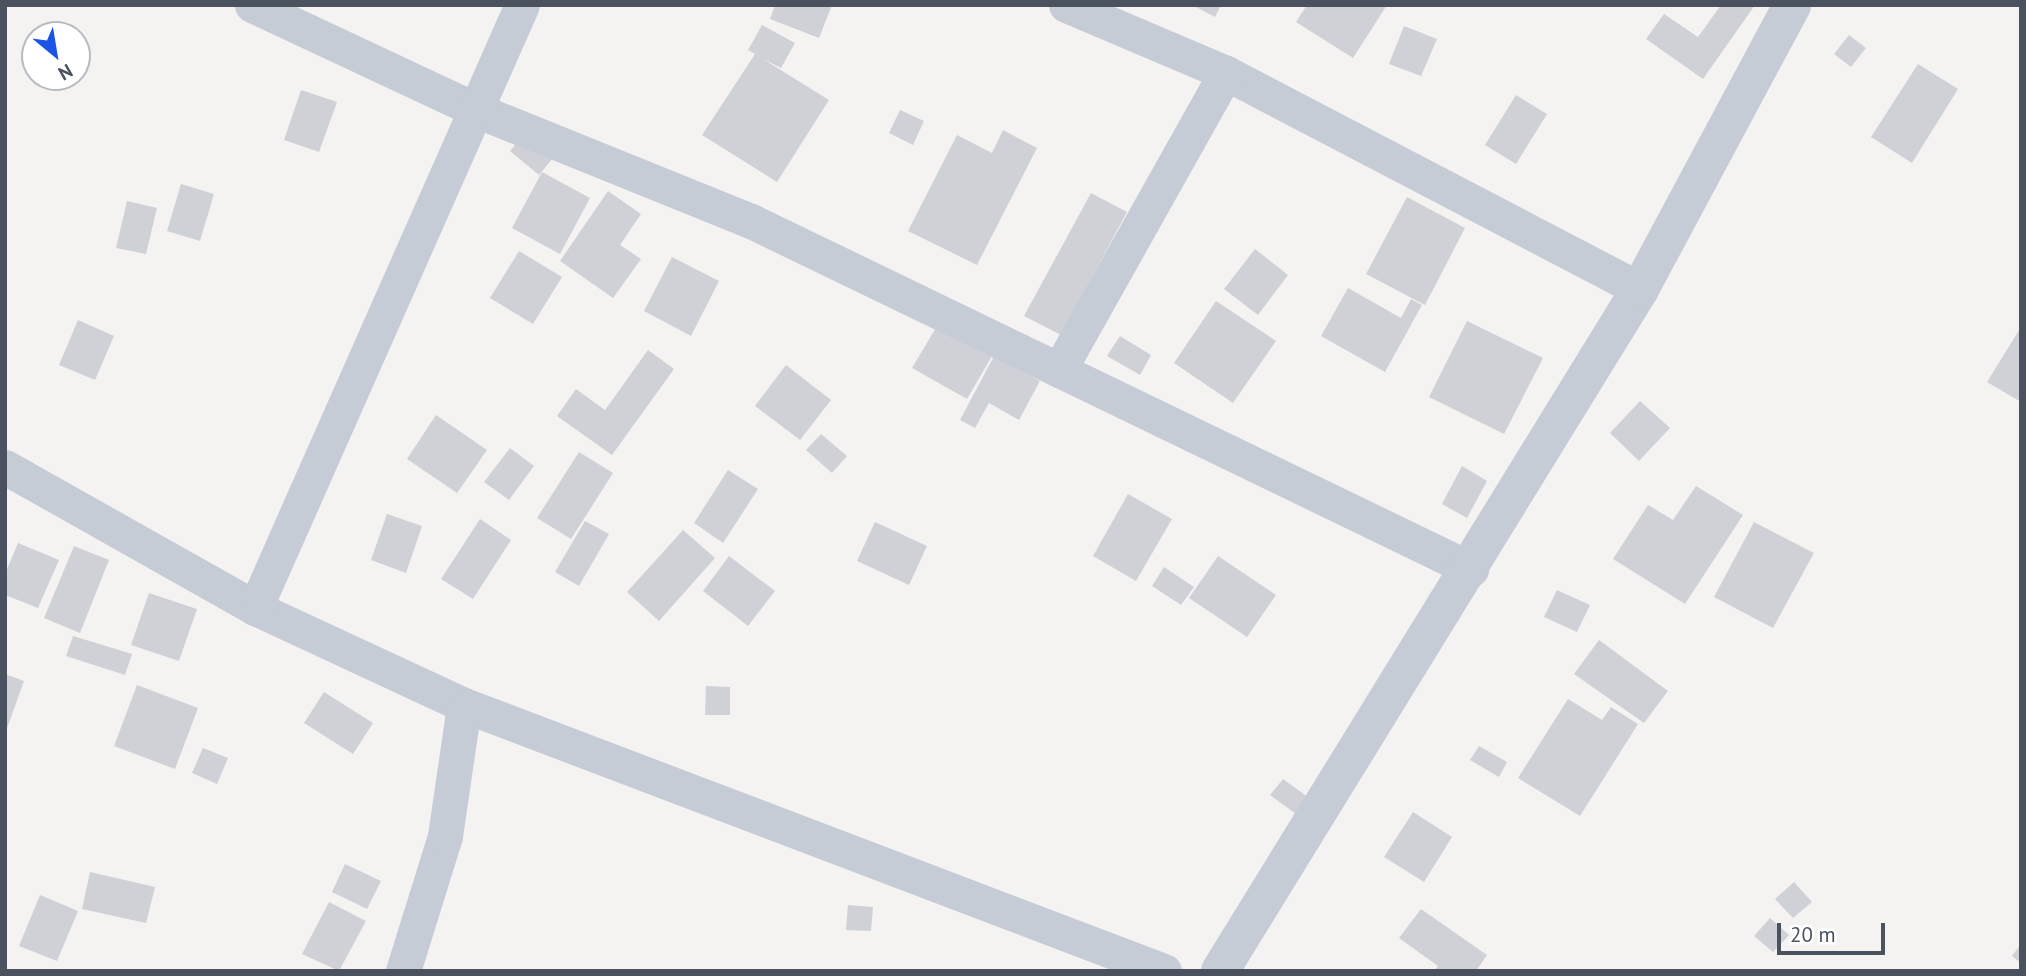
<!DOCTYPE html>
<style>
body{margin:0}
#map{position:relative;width:2026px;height:976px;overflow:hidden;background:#f4f3f2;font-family:"PT Sans",sans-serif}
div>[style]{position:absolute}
.building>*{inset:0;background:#cfd1d6}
.minor>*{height:35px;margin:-17.5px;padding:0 17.5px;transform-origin:17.5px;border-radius:17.5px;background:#c6ccd6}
.tertiary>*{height:38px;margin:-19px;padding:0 19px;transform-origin:19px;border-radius:19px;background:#c6ccd6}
span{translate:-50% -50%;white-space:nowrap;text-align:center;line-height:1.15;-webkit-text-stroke:5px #fff;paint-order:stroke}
.frame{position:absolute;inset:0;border:7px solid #4a5260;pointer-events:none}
.north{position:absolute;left:21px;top:21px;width:70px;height:70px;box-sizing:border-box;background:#fff;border:2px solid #b7babf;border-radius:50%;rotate:150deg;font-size:19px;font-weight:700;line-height:28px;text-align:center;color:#4a5260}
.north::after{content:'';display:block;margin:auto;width:24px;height:32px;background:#1954e7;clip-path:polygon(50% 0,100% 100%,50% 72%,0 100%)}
.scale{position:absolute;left:1777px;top:923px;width:108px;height:32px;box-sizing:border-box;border:4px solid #4a5260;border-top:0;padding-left:9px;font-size:21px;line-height:24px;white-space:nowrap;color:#4a5260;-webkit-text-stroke:5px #fff;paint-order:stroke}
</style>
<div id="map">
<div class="building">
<i style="clip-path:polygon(775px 5px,832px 5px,819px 38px,770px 19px)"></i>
<i style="clip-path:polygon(1192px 5px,1221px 5px,1215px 17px)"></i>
<i style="clip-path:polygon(1307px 5px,1387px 5px,1353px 58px,1296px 22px)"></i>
<i style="clip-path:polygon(1721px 5px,1755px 5px,1703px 79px,1646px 39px,1664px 14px,1698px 37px)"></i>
<i style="clip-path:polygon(762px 25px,795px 43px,781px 68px,763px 59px,829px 100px,777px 182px,702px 135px,755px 54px,748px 50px)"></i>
<i style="clip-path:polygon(1404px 26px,1437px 39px,1421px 76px,1389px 64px)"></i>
<i style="clip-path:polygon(1849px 35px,1866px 48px,1851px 67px,1834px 54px)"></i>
<i style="clip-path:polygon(1918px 64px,1958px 89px,1912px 163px,1871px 137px)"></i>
<i style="clip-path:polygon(301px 90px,337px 102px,319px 152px,284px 140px)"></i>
<i style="clip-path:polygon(1516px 95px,1547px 114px,1516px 164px,1485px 145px)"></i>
<i style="clip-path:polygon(900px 110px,924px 121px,913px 145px,889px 133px)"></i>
<i style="clip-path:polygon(1003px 130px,1037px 148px,977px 265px,908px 231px,957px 135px,992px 153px)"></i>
<i style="clip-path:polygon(524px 134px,553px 158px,539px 175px,510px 151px)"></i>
<i style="clip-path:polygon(542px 172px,590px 198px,560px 254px,512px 228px)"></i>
<i style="clip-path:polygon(181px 184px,214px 194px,200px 241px,167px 231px)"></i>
<i style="clip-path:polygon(608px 191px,641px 214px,620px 245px,641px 259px,613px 298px,560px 261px)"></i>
<i style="clip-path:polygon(1091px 193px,1127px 212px,1061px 335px,1024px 316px)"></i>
<i style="clip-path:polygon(1407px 197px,1465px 228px,1425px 305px,1366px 274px)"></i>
<i style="clip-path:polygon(127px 201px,157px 208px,146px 254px,116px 248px)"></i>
<i style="clip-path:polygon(1255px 249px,1288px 275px,1258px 315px,1224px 289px)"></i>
<i style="clip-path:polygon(519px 251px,562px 277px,533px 324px,490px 298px)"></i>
<i style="clip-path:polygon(672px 257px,719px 281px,691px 336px,644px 311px)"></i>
<i style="clip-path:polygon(1348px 288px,1401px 318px,1411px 299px,1422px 305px,1385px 372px,1321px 336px)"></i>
<i style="clip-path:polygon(1216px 301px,1276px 341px,1233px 403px,1174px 363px)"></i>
<i style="clip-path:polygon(78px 320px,114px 336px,95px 380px,59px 365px)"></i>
<i style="clip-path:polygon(1467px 321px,1543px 358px,1504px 434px,1429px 397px)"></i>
<i style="clip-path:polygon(937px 326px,992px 356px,967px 399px,912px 368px)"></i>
<i style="clip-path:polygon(2021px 327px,2021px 402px,1987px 382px)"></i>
<i style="clip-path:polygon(1120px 336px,1151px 355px,1140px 375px,1107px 356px)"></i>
<i style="clip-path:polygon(648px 350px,674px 369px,612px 455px,557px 416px,576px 389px,605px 410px)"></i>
<i style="clip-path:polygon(994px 356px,1040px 381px,1019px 420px,989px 403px,975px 428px,960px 420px)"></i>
<i style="clip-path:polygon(786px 365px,831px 400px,800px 440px,755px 406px)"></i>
<i style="clip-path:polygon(1640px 401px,1670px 428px,1639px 461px,1610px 433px)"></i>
<i style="clip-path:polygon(436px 415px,487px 450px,457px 493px,407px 459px)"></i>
<i style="clip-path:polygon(821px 434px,847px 456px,832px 473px,806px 450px)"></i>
<i style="clip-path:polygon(510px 448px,534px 466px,509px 500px,484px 482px)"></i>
<i style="clip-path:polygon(579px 452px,613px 473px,571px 539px,537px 518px)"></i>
<i style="clip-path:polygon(1462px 466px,1487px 481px,1467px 518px,1442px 504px)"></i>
<i style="clip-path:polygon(728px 470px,758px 489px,723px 543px,694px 523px)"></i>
<i style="clip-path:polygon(1696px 486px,1743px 515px,1685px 604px,1613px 559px,1648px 505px,1673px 520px)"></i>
<i style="clip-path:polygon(1128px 494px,1172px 519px,1136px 581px,1093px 556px)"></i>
<i style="clip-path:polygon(387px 514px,422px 526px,406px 573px,371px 560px)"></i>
<i style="clip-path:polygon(480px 519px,511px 540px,473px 599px,441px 579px)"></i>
<i style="clip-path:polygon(585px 521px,609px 534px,579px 586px,555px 572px)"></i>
<i style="clip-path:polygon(875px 522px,927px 546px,909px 585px,857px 561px)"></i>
<i style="clip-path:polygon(1754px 522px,1814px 553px,1773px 628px,1714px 597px)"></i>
<i style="clip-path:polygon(683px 530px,715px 558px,659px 621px,627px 592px)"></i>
<i style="clip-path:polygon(18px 543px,59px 560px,38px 608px,5px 595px,5px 574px)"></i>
<i style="clip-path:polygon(74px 546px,109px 560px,80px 633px,44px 618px)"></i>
<i style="clip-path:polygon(729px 556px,775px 591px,748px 626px,703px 591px)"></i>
<i style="clip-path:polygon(1218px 556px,1276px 595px,1247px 637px,1189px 598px)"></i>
<i style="clip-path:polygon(1164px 567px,1194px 587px,1181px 605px,1152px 586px)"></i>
<i style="clip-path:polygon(1557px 590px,1590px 605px,1577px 632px,1544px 617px)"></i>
<i style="clip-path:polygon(149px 593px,197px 609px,179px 661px,131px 645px)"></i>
<i style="clip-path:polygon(73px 636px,132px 654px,125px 675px,66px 656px)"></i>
<i style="clip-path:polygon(1599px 640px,1668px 691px,1644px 723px,1574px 674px)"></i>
<i style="clip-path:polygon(5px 674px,24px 681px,6px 731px,5px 730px)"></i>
<i style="clip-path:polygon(137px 685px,198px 708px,175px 769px,114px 746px)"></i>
<i style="clip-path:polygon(706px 686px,730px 687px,730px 715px,705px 715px)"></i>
<i style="clip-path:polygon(324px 692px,373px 723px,353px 754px,304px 723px)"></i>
<i style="clip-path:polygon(1568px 699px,1602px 720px,1611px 707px,1638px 724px,1580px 816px,1518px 778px)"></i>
<i style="clip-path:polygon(1479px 746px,1507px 762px,1499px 777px,1470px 760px)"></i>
<i style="clip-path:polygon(203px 748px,228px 758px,217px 784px,192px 773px)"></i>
<i style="clip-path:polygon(1283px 779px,1312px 800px,1300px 817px,1270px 795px)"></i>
<i style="clip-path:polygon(1413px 812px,1452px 837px,1424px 882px,1384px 857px)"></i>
<i style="clip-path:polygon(345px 864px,381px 881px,367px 909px,332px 892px)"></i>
<i style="clip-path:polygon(90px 872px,155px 887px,146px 923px,82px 909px)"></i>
<i style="clip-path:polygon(1794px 882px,1812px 902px,1793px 918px,1775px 899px)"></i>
<i style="clip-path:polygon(40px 895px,78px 911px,57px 961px,19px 946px)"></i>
<i style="clip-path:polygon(329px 902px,366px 921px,339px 971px,302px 954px)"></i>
<i style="clip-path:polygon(848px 905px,873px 907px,871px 931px,846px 930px)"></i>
<i style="clip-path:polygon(1421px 909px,1487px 955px,1476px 971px,1434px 971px,1438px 966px,1399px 938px)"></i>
<i style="clip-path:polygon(1770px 918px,1789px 935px,1773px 952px,1754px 936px)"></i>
<i style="clip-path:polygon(2021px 944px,2021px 963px,2012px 956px)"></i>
</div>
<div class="minor">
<i style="left:252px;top:5px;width:247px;rotate:25.1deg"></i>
<i style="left:476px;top:110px;width:297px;rotate:22deg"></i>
<i style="left:751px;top:221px;width:800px;rotate:25.8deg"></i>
<i style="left:1066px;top:5px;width:174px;rotate:23deg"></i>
<i style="left:1226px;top:73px;width:467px;rotate:27.6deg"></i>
<i style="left:1059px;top:370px;width:341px;rotate:-60.7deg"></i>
<i style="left:5px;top:467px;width:287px;rotate:29.4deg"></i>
<i style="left:255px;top:608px;width:230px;rotate:24.9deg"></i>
<i style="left:464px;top:705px;width:749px;rotate:20.81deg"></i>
<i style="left:255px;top:608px;width:659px;rotate:-66.12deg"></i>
<i style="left:403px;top:971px;width:141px;rotate:-72.7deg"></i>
<i style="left:445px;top:836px;width:132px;rotate:-81.7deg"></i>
</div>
<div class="tertiary">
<i style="left:1220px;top:971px;width:801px;rotate:-58.37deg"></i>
<i style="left:1640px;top:289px;width:322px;rotate:-61.8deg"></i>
</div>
<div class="frame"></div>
<div class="north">N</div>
<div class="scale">20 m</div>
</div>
